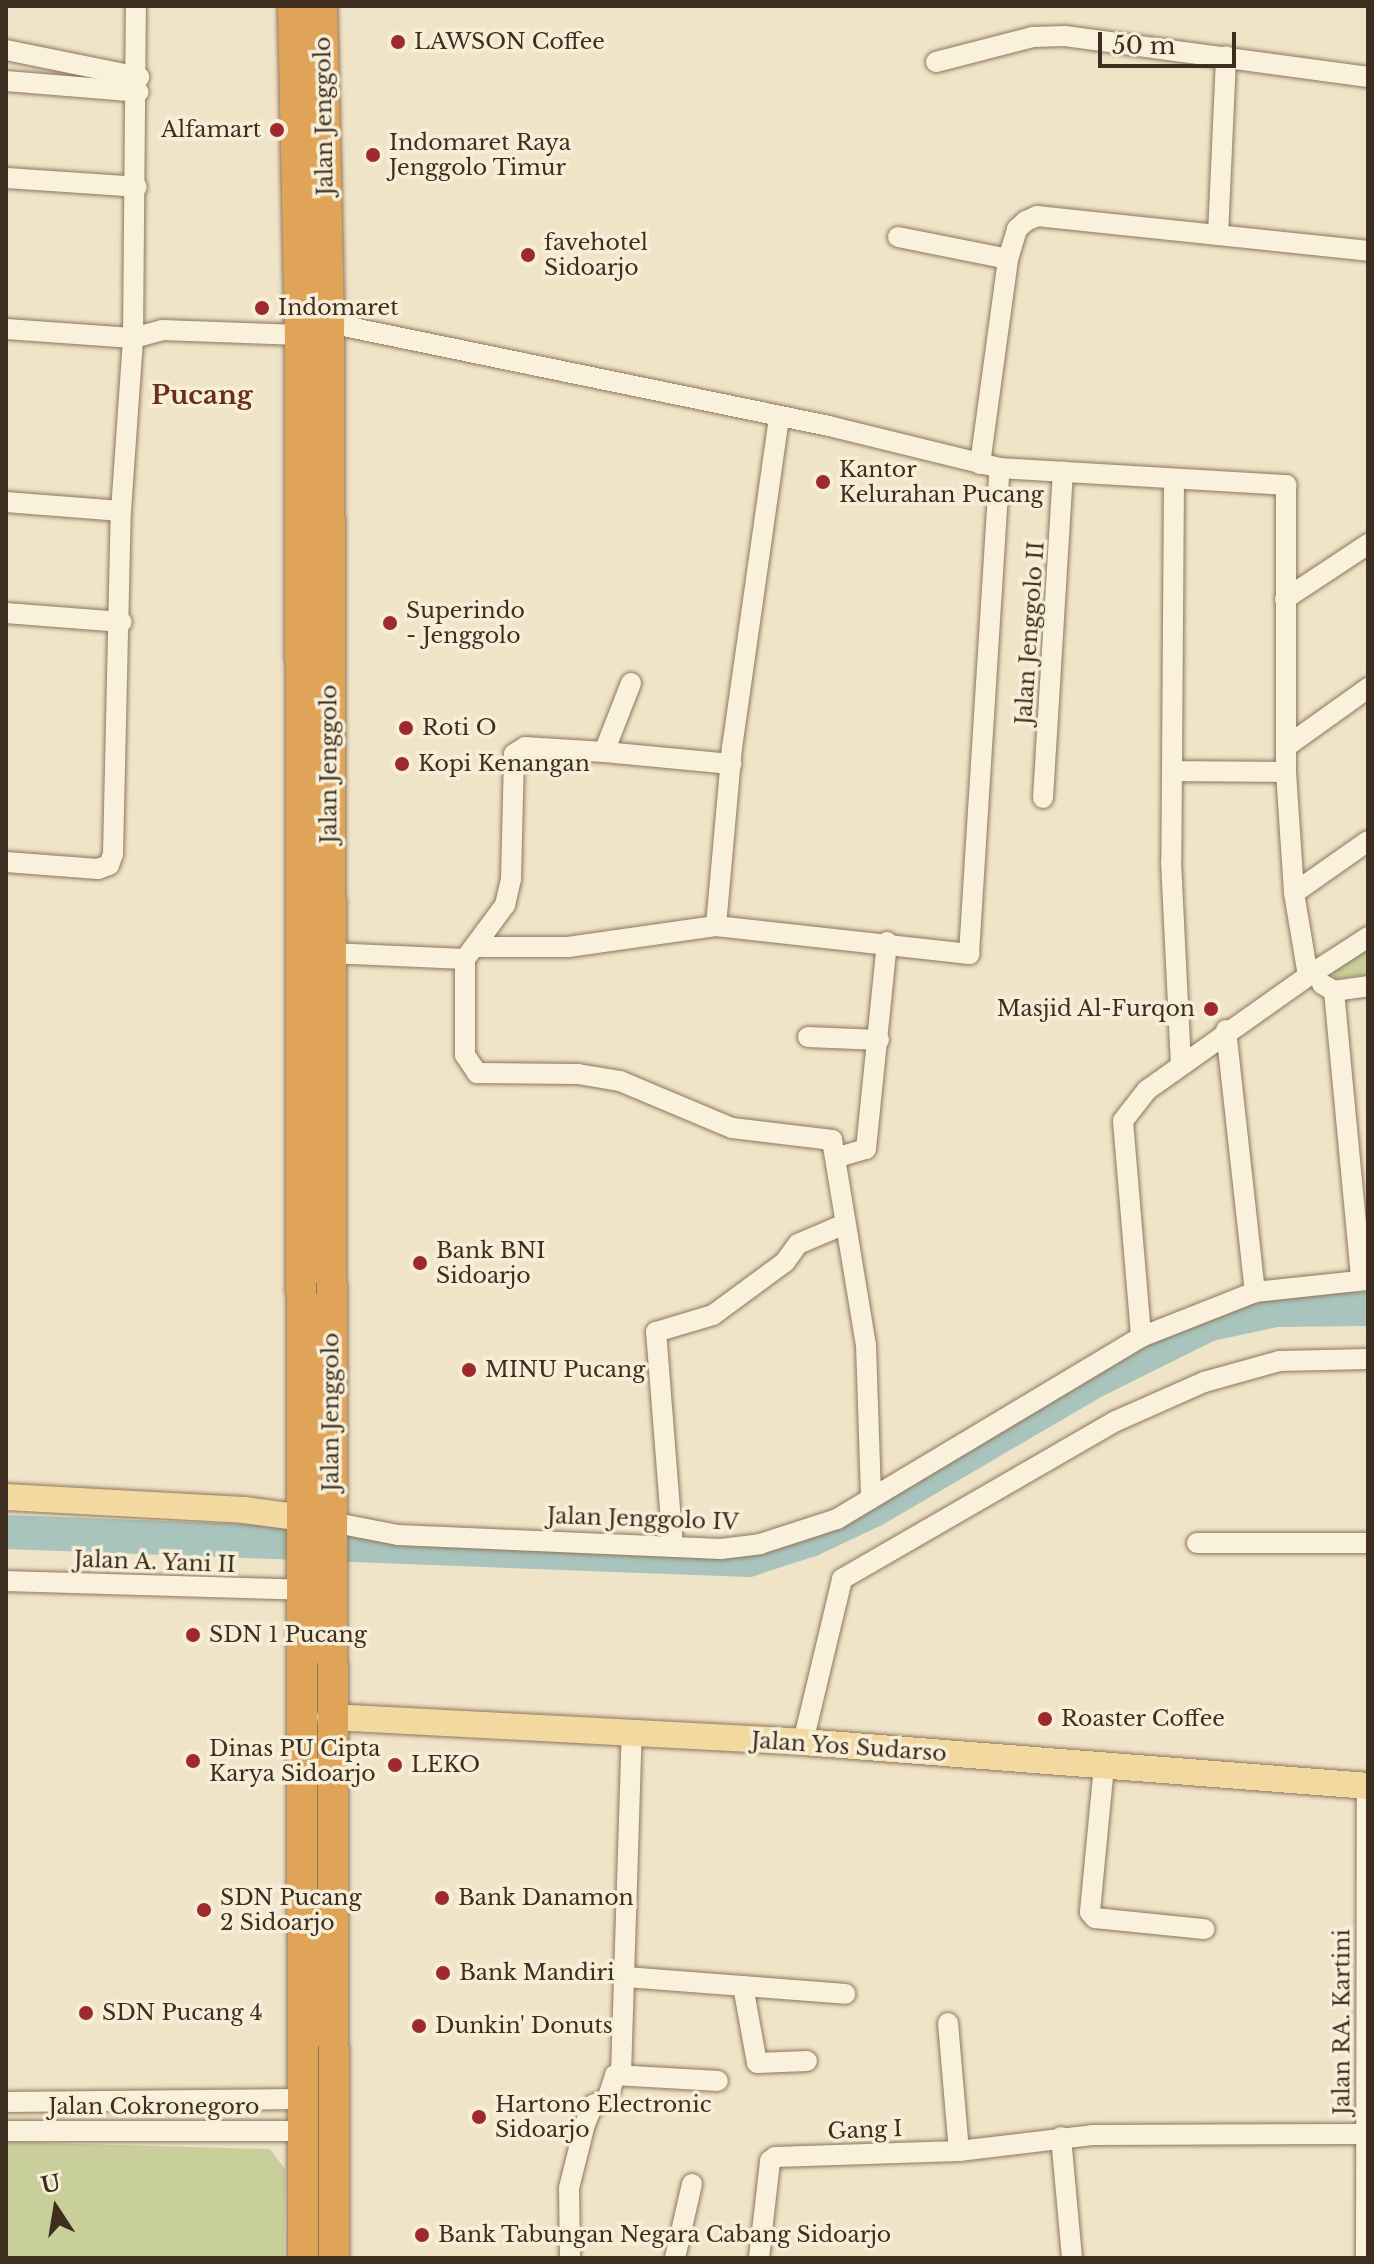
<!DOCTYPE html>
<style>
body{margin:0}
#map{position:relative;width:1374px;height:2264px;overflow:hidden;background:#f0e4c8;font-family:"Libre Baskerville",serif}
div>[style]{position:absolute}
.green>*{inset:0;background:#c9cf9b}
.river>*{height:34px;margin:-17px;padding:0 17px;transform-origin:17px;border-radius:17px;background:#a9c4bc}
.roads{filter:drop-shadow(0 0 2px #8d765c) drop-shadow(0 0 2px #8d765c)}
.minor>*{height:20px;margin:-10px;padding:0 10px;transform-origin:10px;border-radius:10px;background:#faf1dc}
.major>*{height:26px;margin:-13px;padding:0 13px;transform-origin:13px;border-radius:13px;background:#f3d9a0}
.highway>*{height:30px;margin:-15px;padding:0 15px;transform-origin:15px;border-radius:15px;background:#e0a458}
.dots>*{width:22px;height:22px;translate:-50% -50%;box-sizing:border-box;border:4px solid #f7eed8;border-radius:50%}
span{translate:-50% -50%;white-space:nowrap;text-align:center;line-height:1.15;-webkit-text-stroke:7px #f7eed8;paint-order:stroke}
.poi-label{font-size:22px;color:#3d2e20}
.left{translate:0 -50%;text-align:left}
.right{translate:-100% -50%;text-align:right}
.street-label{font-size:22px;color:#3d2e20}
.quarter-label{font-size:26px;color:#6b2e1e;font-weight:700}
.frame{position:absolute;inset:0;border:8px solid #3d2e20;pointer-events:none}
.north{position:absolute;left:16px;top:2168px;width:80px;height:80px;-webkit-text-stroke:6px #f7eed8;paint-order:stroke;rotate:348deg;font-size:22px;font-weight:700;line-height:32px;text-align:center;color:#3d2e20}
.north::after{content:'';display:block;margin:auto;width:28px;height:36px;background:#3d2e20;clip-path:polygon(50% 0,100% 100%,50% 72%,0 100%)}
.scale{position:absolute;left:1098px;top:32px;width:138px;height:36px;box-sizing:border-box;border:4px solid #3d2e20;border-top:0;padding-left:10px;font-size:24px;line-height:28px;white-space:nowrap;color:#3d2e20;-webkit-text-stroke:6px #f7eed8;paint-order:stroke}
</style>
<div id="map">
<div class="green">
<i style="clip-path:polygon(1368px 939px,1368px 975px,1334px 979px,1332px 965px)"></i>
<i style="clip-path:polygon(6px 2142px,270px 2149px,285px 2169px,284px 2258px,6px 2258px)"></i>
</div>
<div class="river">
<i style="left:6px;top:1532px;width:743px;rotate:2.16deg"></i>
<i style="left:748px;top:1560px;width:65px;rotate:-17.9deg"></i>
<i style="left:810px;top:1540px;width:71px;rotate:-25.1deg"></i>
<i style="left:874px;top:1510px;width:256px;rotate:-30.3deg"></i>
<i style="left:1095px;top:1381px;width:128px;rotate:-26.4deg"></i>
<i style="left:1210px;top:1324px;width:67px;rotate:-12deg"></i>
<i style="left:1276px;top:1310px;width:92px;rotate:-0.6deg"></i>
</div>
<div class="roads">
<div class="minor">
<i style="left:6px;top:50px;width:136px;rotate:11.5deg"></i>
<i style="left:936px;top:62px;width:100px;rotate:-14.5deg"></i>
<i style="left:1033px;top:37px;width:32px;rotate:-2deg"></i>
<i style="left:1065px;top:36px;width:306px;rotate:7.7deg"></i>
<i style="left:6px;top:81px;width:133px;rotate:4.7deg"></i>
<i style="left:6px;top:178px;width:131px;rotate:3.9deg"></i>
<i style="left:1218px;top:235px;width:179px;rotate:-87.4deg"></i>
<i style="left:898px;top:237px;width:112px;rotate:11.3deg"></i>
<i style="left:329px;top:323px;width:510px;rotate:11.64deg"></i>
<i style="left:829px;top:426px;width:176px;rotate:13.8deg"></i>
<i style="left:1000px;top:468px;width:287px;rotate:3.4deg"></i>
<i style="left:1286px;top:485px;width:287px;rotate:90deg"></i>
<i style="left:1286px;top:772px;width:121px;rotate:86.2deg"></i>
<i style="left:1294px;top:893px;width:84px;rotate:80.4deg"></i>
<i style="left:1308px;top:976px;width:197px;rotate:144.7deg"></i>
<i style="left:1147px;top:1090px;width:39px;rotate:128deg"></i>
<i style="left:1123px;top:1121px;width:217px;rotate:85.2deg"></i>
<i style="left:6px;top:329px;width:127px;rotate:4.1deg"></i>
<i style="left:133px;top:338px;width:30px;rotate:-15deg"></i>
<i style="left:162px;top:330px;width:138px;rotate:2.1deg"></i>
<i style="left:980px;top:464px;width:207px;rotate:-82.2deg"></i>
<i style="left:1008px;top:259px;width:31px;rotate:-73deg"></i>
<i style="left:1017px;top:229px;width:12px;rotate:-42deg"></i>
<i style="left:1026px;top:221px;width:12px;rotate:-24deg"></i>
<i style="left:1037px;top:216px;width:333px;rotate:6deg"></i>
<i style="left:1174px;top:479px;width:382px;rotate:90.4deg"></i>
<i style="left:1171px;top:861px;width:204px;rotate:87.2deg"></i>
<i style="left:6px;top:502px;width:115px;rotate:4.5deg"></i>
<i style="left:1285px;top:599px;width:100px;rotate:-33.5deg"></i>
<i style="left:6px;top:613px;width:116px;rotate:4.4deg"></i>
<i style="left:1287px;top:746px;width:100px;rotate:-35.6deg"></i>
<i style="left:604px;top:752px;width:128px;rotate:5.4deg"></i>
<i style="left:1172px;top:771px;width:114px;rotate:0.5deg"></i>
<i style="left:1043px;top:798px;width:327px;rotate:-86.5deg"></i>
<i style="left:6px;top:862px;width:92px;rotate:4.4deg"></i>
<i style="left:98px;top:869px;width:12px;rotate:-20deg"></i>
<i style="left:109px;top:865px;width:12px;rotate:-70deg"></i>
<i style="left:113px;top:854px;width:343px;rotate:-88.7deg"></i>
<i style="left:121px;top:511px;width:173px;rotate:-86deg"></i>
<i style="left:133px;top:338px;width:332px;rotate:-89.5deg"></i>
<i style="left:1294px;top:893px;width:90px;rotate:-35.1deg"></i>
<i style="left:716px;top:926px;width:255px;rotate:6.3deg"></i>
<i style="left:969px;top:954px;width:487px;rotate:-86.4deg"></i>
<i style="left:479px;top:947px;width:89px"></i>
<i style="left:568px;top:947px;width:149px;rotate:-8.1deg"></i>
<i style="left:716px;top:926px;width:179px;rotate:-84.9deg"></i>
<i style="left:732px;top:748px;width:333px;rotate:-81.9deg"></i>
<i style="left:329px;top:953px;width:136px;rotate:2.5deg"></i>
<i style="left:465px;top:959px;width:67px;rotate:-53.5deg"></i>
<i style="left:505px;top:905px;width:27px;rotate:-77deg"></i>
<i style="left:511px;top:879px;width:125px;rotate:-88.6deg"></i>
<i style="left:514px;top:754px;width:13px;rotate:-32deg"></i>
<i style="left:525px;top:747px;width:79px;rotate:3.6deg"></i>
<i style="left:604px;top:752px;width:74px;rotate:-68.6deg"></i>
<i style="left:465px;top:959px;width:96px;rotate:90deg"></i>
<i style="left:465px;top:1055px;width:22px;rotate:56deg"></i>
<i style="left:477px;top:1073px;width:101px;rotate:0.6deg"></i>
<i style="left:578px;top:1074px;width:43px;rotate:9.5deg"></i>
<i style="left:620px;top:1081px;width:121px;rotate:22.8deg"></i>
<i style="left:732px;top:1128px;width:101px;rotate:6.8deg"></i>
<i style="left:832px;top:1140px;width:208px;rotate:80.6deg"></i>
<i style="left:866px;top:1345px;width:152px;rotate:88.1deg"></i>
<i style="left:1308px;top:976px;width:72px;rotate:-33deg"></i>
<i style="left:1322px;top:984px;width:14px;rotate:30deg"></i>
<i style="left:1334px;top:991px;width:34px;rotate:-8deg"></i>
<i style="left:1334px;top:991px;width:289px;rotate:84.6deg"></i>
<i style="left:1226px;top:1030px;width:264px;rotate:83.7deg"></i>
<i style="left:808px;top:1037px;width:71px;rotate:2.4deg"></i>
<i style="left:838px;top:1157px;width:29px;rotate:-16deg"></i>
<i style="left:866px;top:1149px;width:208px;rotate:-84.2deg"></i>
<i style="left:331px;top:1522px;width:68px;rotate:11deg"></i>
<i style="left:398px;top:1535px;width:323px;rotate:2.5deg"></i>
<i style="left:721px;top:1549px;width:39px;rotate:-7deg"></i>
<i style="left:760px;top:1544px;width:81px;rotate:-18deg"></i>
<i style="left:837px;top:1519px;width:354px;rotate:-30.9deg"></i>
<i style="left:1141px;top:1337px;width:123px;rotate:-21.5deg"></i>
<i style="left:1255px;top:1292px;width:114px;rotate:-6.1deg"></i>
<i style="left:1197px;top:1543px;width:171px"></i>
<i style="left:673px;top:1547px;width:216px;rotate:-94.5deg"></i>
<i style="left:656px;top:1332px;width:59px;rotate:-16.6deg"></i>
<i style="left:713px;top:1315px;width:89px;rotate:-36.4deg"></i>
<i style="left:785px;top:1262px;width:22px;rotate:-54deg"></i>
<i style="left:798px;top:1244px;width:51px;rotate:-23.1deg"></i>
<i style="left:6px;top:1581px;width:296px;rotate:1.7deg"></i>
<i style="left:803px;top:1742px;width:168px;rotate:-76.5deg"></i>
<i style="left:842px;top:1579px;width:316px;rotate:-30deg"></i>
<i style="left:1116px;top:1421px;width:96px;rotate:-23.9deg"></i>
<i style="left:1204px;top:1382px;width:78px;rotate:-15.6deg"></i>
<i style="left:1279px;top:1361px;width:89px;rotate:-1.3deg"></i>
<i style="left:1104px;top:1766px;width:147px;rotate:95.5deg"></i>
<i style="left:1090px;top:1912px;width:8px;rotate:50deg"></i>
<i style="left:1095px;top:1918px;width:110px;rotate:5.8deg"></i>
<i style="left:626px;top:1977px;width:220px;rotate:4.4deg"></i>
<i style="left:743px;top:1986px;width:78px;rotate:79.7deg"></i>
<i style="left:757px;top:2063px;width:50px;rotate:-2.3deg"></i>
<i style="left:948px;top:2023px;width:128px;rotate:85.1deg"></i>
<i style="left:621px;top:2074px;width:342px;rotate:-88.2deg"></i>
<i style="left:6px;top:2102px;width:295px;rotate:-0.6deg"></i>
<i style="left:6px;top:2131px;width:296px"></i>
<i style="left:1061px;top:2137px;width:121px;rotate:84.8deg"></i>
<i style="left:570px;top:2258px;width:70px;rotate:-90.8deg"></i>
<i style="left:569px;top:2188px;width:66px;rotate:-76deg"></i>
<i style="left:585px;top:2124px;width:21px;rotate:-67deg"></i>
<i style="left:593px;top:2105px;width:15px;rotate:-20deg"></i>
<i style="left:607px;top:2100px;width:26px;rotate:-72deg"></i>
<i style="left:615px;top:2075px;width:103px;rotate:3.3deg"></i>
<i style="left:675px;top:2258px;width:76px;rotate:-77.1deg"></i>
<i style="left:759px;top:2258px;width:98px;rotate:-83.5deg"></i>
<i style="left:770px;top:2161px;width:6px;rotate:-39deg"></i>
<i style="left:775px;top:2157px;width:184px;rotate:-1.9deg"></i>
<i style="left:959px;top:2151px;width:136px;rotate:-6.8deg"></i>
<i style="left:1094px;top:2135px;width:274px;rotate:-0.2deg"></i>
<i style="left:1366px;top:2258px;width:472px;rotate:-89.9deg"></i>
</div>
<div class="major">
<i style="left:6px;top:1497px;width:238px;rotate:3.1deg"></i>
<i style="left:244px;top:1510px;width:76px;rotate:7.6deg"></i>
<i style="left:330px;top:1717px;width:474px;rotate:3deg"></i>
<i style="left:803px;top:1742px;width:567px;rotate:4.45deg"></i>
</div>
<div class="highway">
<i style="left:293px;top:6px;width:329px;rotate:88.8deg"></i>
<i style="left:300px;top:335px;width:1923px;rotate:89.91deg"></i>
<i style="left:322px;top:6px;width:317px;rotate:88.7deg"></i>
<i style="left:329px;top:323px;width:1935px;rotate:89.85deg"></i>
</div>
</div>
<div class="dots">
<i style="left:398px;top:42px;background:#9e2a2b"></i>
<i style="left:277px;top:130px;background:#9e2a2b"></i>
<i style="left:373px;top:155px;background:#9e2a2b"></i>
<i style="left:528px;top:255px;background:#9e2a2b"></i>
<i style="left:262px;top:308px;background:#9e2a2b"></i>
<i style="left:823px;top:482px;background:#9e2a2b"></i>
<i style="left:390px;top:623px;background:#9e2a2b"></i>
<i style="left:406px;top:728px;background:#9e2a2b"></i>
<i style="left:402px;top:764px;background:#9e2a2b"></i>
<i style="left:1211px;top:1009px;background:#9e2a2b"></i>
<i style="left:420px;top:1263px;background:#9e2a2b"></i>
<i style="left:469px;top:1370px;background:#9e2a2b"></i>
<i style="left:193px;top:1635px;background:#9e2a2b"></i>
<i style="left:1045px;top:1719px;background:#9e2a2b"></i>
<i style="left:193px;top:1761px;background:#9e2a2b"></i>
<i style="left:395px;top:1765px;background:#9e2a2b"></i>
<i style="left:442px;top:1898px;background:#9e2a2b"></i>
<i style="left:204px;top:1910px;background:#9e2a2b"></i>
<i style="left:443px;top:1973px;background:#9e2a2b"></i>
<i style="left:86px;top:2013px;background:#9e2a2b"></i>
<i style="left:419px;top:2026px;background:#9e2a2b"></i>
<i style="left:479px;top:2117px;background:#9e2a2b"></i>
<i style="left:422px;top:2235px;background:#9e2a2b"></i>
</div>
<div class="poi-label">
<span class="left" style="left:414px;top:42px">LAWSON Coffee</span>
<span class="right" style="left:261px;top:130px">Alfamart</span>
<span class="left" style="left:389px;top:155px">Indomaret Raya<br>Jenggolo Timur</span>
<span class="left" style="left:544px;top:255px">favehotel<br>Sidoarjo</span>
<span class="left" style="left:278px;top:308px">Indomaret</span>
<span class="left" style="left:839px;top:482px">Kantor<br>Kelurahan Pucang</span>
<span class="left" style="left:406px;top:623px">Superindo<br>- Jenggolo</span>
<span class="left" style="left:422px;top:728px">Roti O</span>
<span class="left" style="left:418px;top:764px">Kopi Kenangan</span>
<span class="right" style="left:1195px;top:1009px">Masjid Al-Furqon</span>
<span class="left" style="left:436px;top:1263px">Bank BNI<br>Sidoarjo</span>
<span class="left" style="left:485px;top:1370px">MINU Pucang</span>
<span class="left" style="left:209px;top:1635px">SDN 1 Pucang</span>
<span class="left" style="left:1061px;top:1719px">Roaster Coffee</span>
<span class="left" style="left:209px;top:1761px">Dinas PU Cipta<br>Karya Sidoarjo</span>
<span class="left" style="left:411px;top:1765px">LEKO</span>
<span class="left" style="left:220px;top:1910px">SDN Pucang<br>2 Sidoarjo</span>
<span class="left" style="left:458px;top:1898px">Bank Danamon</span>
<span class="left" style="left:459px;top:1973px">Bank Mandiri</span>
<span class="left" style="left:102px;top:2013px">SDN Pucang 4</span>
<span class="left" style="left:435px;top:2026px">Dunkin' Donuts</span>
<span class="left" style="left:495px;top:2117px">Hartono Electronic<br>Sidoarjo</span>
<span class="left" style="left:438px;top:2235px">Bank Tabungan Negara Cabang Sidoarjo</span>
</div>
<div class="street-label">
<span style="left:324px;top:116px;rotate:-91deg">Jalan Jenggolo</span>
<span style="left:1030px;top:633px;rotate:-86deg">Jalan Jenggolo II</span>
<span style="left:329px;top:764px;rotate:-90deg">Jalan Jenggolo</span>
<span style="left:331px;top:1412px;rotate:-90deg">Jalan Jenggolo</span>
<span style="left:643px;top:1519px;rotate:2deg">Jalan Jenggolo IV</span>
<span style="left:155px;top:1562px;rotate:2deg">Jalan A. Yani II</span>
<span style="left:849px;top:1747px;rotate:4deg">Jalan Yos Sudarso</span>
<span style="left:1342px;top:2022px;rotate:-90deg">Jalan RA. Kartini</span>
<span style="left:154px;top:2107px">Jalan Cokronegoro</span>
<span style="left:865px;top:2130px;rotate:-2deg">Gang I</span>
</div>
<div class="quarter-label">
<span style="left:202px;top:396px">Pucang</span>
</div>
<div class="frame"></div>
<div class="north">U</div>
<div class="scale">50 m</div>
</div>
